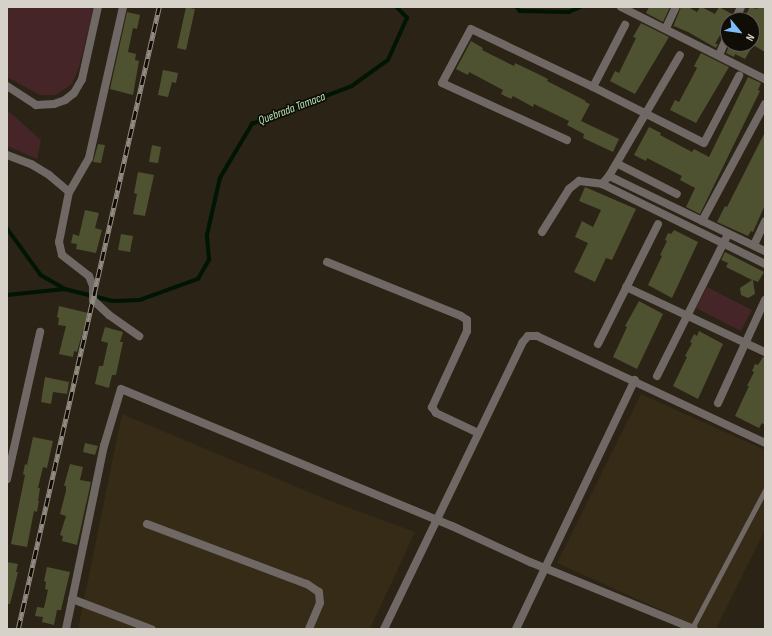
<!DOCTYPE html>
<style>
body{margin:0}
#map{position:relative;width:772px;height:636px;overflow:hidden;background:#2b2315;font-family:"Sofia Sans Condensed",sans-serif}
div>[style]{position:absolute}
.built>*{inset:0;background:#362b17}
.green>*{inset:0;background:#462529}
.stream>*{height:3.5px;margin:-1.75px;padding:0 1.75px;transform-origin:1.75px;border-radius:1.75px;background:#001503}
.building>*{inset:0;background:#4e5230}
.service>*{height:5px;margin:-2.5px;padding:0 2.5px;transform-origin:2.5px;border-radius:2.5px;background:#706864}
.minor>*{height:8px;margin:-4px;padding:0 4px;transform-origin:4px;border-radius:4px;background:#706864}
.rail>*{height:4.5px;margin-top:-2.25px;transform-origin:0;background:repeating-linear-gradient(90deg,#100d07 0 9px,#928b81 0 18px);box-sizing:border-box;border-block:1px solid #928b81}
span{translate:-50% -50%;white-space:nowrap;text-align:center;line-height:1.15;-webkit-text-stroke:3.5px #100d07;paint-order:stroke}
.water-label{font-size:12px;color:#b4e6b7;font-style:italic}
.frame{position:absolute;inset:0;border:8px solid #d6d1c9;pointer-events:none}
.north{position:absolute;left:720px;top:12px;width:40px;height:40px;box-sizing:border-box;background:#100d07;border:1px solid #5f5b55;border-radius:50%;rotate:119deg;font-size:11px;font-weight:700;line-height:16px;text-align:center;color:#d6d1c9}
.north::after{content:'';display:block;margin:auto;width:14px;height:18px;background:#7bbef8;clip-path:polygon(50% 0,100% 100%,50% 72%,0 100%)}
</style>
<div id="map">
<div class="built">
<i style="clip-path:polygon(641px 394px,765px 450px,765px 530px,716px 629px,703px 629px,557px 563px)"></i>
<i style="clip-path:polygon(122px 414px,333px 502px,415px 532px,370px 629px,78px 629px)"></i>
</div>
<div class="green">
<i style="clip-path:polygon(7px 7px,94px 7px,79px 67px,72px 84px,56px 95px,40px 95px,7px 77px)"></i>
<i style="clip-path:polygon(7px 110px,41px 140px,37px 159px,7px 146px)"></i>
<i style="clip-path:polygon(707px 287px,752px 310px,741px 331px,696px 308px)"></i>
</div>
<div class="stream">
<i style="left:517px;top:7px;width:5px;rotate:53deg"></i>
<i style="left:520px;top:11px;width:49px;rotate:1.2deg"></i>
<i style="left:569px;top:12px;width:12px;rotate:-24deg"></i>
<i style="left:7px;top:228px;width:58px;rotate:54.1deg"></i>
<i style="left:41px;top:275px;width:28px;rotate:30deg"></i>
<i style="left:65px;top:289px;width:49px;rotate:14deg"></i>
<i style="left:113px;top:301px;width:27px;rotate:-2deg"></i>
<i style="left:140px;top:300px;width:62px;rotate:-19.9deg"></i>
<i style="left:198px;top:279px;width:22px;rotate:-60deg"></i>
<i style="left:209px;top:260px;width:25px;rotate:-95deg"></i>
<i style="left:207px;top:235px;width:58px;rotate:-77.2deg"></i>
<i style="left:220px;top:178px;width:63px;rotate:-59.3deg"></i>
<i style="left:252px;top:124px;width:107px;rotate:-20.8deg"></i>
<i style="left:352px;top:86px;width:44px;rotate:-35.8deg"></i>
<i style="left:388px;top:60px;width:46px;rotate:-65.7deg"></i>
<i style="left:407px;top:18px;width:16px;rotate:-135deg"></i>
<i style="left:7px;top:295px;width:58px;rotate:-5.9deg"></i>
</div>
<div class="building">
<i style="clip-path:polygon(186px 7px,195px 9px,186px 50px,177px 48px)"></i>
<i style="clip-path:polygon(649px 7px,670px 7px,663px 22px,646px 13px)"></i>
<i style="clip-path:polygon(681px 7px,688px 7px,697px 12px,700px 7px,702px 7px,715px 14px,719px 7px,732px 14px,715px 44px,718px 44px,716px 48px,688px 32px,674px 26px,673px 27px)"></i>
<i style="clip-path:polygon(750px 7px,757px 9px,759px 7px,765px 7px,765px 52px,753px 45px,745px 59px,735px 54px,734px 57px,726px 53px,730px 44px,752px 44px,752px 20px,741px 20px,743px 20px)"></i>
<i style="clip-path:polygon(127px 12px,140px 15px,137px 29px,133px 28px,128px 52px,136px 54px,135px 60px,139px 61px,133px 95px,110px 89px)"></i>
<i style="clip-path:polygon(641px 23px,669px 37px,635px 94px,610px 81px,615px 71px,619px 73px,636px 38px,633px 37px)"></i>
<i style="clip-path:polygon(471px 41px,483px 48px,482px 50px,514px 66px,515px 63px,536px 73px,548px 79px,547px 81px,586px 101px,585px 102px,590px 104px,581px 121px,619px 139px,613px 152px,583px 138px,584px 134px,567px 125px,569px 121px,534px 104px,533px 107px,513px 96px,511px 99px,501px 94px,503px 90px,469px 72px,468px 75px,456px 69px)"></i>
<i style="clip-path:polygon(701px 53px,729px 67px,696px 123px,670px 110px,675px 100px,679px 102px,697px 68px,694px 66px)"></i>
<i style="clip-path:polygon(163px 70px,178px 73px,176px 83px,172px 82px,168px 97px,158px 95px)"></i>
<i style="clip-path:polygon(748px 77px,761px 83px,758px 90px,760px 91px,700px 214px,686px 207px,695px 188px,680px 180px,682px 176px,647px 158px,646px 161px,634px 155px,649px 127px,661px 133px,660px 135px,692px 152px,694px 149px,709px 157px)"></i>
<i style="clip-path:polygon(765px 132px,765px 205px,753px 232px,751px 231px,748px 236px,717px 222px,725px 206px,727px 207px)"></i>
<i style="clip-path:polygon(98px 144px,105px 145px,101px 163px,93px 162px)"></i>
<i style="clip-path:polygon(152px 145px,161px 147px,158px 163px,149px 162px)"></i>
<i style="clip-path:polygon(138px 172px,154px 175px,145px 216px,133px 214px,137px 194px,134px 193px)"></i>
<i style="clip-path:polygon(585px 187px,636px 209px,612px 260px,606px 258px,595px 282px,574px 272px,588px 243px,575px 237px,582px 221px,593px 227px,601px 210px,579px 201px)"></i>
<i style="clip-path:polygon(85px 210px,99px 213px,95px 228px,102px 230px,96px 253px,76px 249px,77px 244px,71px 243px,73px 234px,79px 236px)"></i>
<i style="clip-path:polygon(674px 230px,698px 242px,672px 298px,648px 285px,662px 256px,660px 255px,667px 241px,665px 240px,668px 233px,671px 234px)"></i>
<i style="clip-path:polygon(121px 234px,133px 236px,130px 252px,118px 250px)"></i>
<i style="clip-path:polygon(725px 252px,764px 272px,758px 282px,753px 280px,755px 294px,748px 298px,741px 295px,740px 288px,752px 280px,726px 267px,728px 263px,721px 260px)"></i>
<i style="clip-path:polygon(639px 301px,663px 314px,637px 369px,613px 357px,627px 327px,625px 326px)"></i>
<i style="clip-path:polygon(59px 306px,88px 313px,77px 352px,74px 351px,73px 357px,59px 354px,66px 326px,58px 325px,59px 318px,57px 317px)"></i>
<i style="clip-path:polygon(105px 327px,123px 332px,120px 342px,123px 342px,116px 375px,112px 375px,109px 388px,95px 384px,99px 366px,103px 366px,108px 343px,101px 341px)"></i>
<i style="clip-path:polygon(699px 331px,723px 344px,698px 399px,673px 386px,687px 357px,685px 356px,692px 343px,690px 342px,694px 334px,697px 336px)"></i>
<i style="clip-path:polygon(763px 357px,765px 357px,765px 425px,762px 423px,759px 428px,735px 416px,749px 386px,747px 386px,754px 372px,752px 371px,755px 364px,758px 365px)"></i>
<i style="clip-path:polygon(45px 377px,69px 382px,67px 394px,53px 392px,51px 404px,41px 402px)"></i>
<i style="clip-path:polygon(33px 437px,53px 441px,47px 468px,43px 467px,38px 488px,40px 488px,38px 501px,39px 501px,37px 512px,34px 511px,27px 547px,11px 544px,25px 475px,23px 474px,25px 464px,27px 465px)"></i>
<i style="clip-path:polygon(85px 443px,98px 446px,95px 455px,83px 452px)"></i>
<i style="clip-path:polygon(70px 464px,83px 467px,80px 480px,91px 482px,77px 545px,62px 541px,63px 536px,60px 535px,66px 516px,60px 514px,66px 491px,66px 486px,64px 486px)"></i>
<i style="clip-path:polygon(7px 562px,18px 564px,16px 572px,18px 572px,10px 604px,7px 604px)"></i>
<i style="clip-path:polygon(47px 567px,70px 572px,61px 610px,57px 610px,54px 625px,42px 622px,43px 617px,35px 616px,37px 607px,44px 608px,48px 590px,45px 589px,46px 582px,44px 581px)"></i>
</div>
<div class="service">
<i style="left:692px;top:628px;width:156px;rotate:-62.1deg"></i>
</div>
<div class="minor">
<i style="left:123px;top:7px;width:155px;rotate:102.7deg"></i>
<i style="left:89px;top:158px;width:39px;rotate:120deg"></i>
<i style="left:69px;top:192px;width:51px;rotate:101.3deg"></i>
<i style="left:59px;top:242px;width:13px;rotate:77deg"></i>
<i style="left:62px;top:255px;width:34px;rotate:38deg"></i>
<i style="left:89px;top:276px;width:11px;rotate:68deg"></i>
<i style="left:93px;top:286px;width:14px;rotate:90deg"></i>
<i style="left:93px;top:300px;width:22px;rotate:43deg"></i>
<i style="left:109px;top:315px;width:37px;rotate:35deg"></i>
<i style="left:621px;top:7px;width:161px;rotate:26.6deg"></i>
<i style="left:735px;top:20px;width:14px;rotate:-65deg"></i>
<i style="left:666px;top:28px;width:23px;rotate:-65deg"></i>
<i style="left:719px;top:55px;width:22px;rotate:-66deg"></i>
<i style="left:7px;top:86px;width:35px;rotate:33deg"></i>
<i style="left:36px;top:105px;width:18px;rotate:-3deg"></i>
<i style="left:54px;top:104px;width:12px;rotate:-20deg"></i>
<i style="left:65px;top:100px;width:11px;rotate:-38deg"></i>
<i style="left:74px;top:93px;width:16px;rotate:-60deg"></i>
<i style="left:82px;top:79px;width:74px;rotate:-77.5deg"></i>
<i style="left:593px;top:87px;width:70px;rotate:-62.7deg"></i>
<i style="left:567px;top:140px;width:137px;rotate:-155.5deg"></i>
<i style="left:442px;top:83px;width:61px;rotate:-61.8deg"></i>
<i style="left:471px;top:29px;width:135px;rotate:25.4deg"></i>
<i style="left:593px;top:87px;width:124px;rotate:26.8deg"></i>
<i style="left:704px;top:143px;width:76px;rotate:-62.4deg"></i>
<i style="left:7px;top:155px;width:26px;rotate:21deg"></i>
<i style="left:31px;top:164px;width:21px;rotate:31deg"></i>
<i style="left:49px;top:175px;width:26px;rotate:40deg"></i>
<i style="left:618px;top:164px;width:66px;rotate:27deg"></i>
<i style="left:609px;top:176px;width:173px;rotate:25.7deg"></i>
<i style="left:602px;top:184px;width:182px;rotate:26.1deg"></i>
<i style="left:702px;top:221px;width:133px;rotate:-61.7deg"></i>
<i style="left:542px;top:232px;width:51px;rotate:-57.9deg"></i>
<i style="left:569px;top:189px;width:13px;rotate:-39deg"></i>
<i style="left:579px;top:181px;width:23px;rotate:7deg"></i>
<i style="left:602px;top:184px;width:11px;rotate:-49deg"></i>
<i style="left:609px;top:176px;width:140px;rotate:-59.6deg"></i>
<i style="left:754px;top:245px;width:26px;rotate:-65deg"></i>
<i style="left:327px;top:262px;width:144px;rotate:21.9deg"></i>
<i style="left:461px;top:316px;width:7px;rotate:34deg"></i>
<i style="left:467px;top:320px;width:11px;rotate:90deg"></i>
<i style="left:467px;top:331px;width:84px;rotate:114.7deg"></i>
<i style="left:432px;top:407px;width:7px;rotate:56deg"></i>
<i style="left:436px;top:413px;width:47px;rotate:25.5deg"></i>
<i style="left:626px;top:287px;width:153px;rotate:25.1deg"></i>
<i style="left:598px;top:344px;width:134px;rotate:-63.4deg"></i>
<i style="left:657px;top:376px;width:159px;rotate:-63.4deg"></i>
<i style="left:718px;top:403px;width:113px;rotate:-65.5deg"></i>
<i style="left:7px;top:479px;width:151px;rotate:-77.3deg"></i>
<i style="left:147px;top:524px;width:171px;rotate:20.6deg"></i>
<i style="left:307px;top:584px;width:14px;rotate:34deg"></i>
<i style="left:319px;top:592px;width:11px;rotate:85deg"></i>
<i style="left:320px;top:603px;width:28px;rotate:113deg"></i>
<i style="left:72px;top:599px;width:85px;rotate:20.8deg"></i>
<i style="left:66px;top:629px;width:187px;rotate:-78.3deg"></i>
<i style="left:104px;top:446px;width:59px;rotate:-73.4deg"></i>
<i style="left:121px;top:389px;width:358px;rotate:22.5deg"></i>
<i style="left:452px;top:526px;width:86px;rotate:24.8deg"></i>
<i style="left:530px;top:562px;width:177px;rotate:22.2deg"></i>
<i style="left:384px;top:629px;width:318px;rotate:-64.2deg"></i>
<i style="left:522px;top:343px;width:9px;rotate:-49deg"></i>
<i style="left:528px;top:336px;width:9px"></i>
<i style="left:537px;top:336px;width:252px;rotate:25.1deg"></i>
<i style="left:516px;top:629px;width:276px;rotate:-64.5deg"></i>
</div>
<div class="rail">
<i style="left:18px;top:629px;width:638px;rotate:-77.23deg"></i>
</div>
<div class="water-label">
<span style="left:292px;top:109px;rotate:-21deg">Quebrada Tamaca</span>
</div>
<div class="frame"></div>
<div class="north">N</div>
</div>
